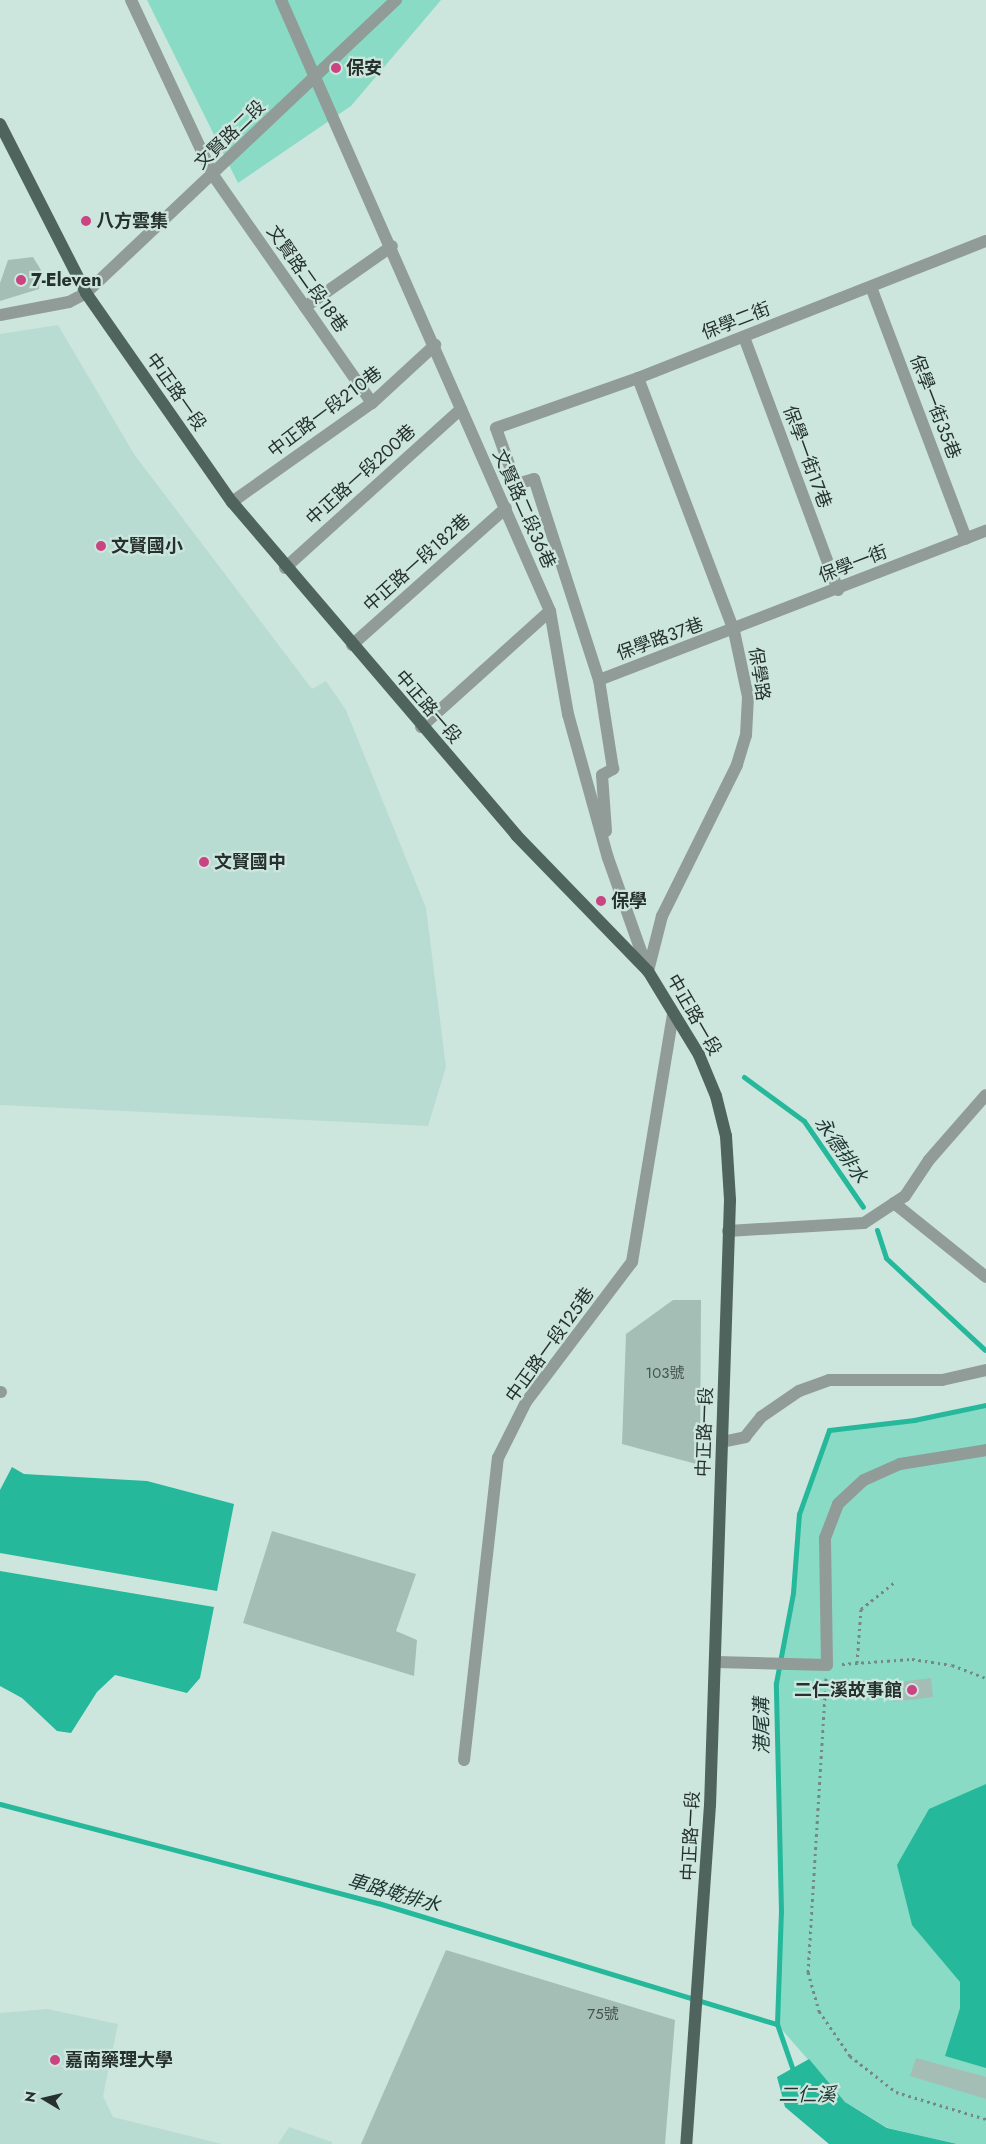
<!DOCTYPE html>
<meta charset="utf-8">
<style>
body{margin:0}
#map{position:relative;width:986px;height:2144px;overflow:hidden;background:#cce6de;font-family:Jost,"Noto Sans TC",sans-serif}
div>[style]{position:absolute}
.built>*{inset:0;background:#b9dcd2}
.green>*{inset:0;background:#8adbc5}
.water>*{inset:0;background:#25b89b}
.stream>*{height:5px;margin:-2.5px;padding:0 2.5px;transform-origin:2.5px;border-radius:2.5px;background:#25b89b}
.building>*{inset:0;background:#a4beb6}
.path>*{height:3px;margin-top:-1.5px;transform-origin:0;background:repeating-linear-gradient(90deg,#768882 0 2.5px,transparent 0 6.5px)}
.minor>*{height:12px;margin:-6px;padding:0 6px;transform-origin:6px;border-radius:6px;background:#919c98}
.major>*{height:12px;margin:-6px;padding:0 6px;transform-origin:6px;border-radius:6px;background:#50645e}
.dots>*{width:14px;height:14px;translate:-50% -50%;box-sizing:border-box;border:2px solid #cce6de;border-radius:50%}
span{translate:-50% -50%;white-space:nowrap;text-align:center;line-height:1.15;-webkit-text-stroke:4.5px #cce6de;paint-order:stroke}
.number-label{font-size:15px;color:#46544f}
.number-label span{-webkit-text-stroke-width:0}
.poi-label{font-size:18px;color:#26302d;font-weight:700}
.left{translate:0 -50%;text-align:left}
.right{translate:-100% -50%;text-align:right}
.street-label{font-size:18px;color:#26302d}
.water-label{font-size:19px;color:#1e342e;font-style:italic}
.north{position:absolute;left:20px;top:2074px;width:50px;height:50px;-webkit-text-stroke:4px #cce6de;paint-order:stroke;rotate:279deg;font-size:14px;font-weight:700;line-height:20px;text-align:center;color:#26302d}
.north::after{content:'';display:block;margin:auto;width:18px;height:22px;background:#26302d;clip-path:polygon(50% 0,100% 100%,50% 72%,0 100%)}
</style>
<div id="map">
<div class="built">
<i style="clip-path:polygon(58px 325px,134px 454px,312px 689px,326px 681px,346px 710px,426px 908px,446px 1067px,428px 1126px,0 1105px,0 334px)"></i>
<i style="clip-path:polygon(47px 2009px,118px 2024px,103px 2096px,113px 2117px,222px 2144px,0 2144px,0 2013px)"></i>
<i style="clip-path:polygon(289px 2127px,332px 2142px,332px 2144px,278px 2144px)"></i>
</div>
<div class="green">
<i style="clip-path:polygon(147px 0,441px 0,351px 106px,238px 183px)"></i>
<i style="clip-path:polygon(986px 1405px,986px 2144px,957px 2144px,888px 2128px,845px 2102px,777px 2024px,781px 1912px,776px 1683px,793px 1593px,799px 1514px,829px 1430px,914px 1420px)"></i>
</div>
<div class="water">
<i style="clip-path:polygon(12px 1467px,24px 1474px,147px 1481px,234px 1504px,217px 1591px,0 1553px,0 1490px)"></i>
<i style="clip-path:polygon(0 1571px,214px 1607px,200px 1678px,187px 1693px,115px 1675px,97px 1692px,71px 1733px,57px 1731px,22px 1698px,0 1686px)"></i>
<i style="clip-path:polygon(986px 1784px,986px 2068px,945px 2056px,960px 2008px,960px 1982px,912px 1925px,897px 1865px,929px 1809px)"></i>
<i style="clip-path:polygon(809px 2059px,845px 2102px,887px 2128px,957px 2144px,829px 2144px,785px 2107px,777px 2077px)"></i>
</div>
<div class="stream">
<i style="left:744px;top:1077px;width:74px;rotate:36.3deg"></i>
<i style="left:804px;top:1121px;width:104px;rotate:55.5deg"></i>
<i style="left:877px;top:1230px;width:29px;rotate:72deg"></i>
<i style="left:886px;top:1258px;width:135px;rotate:42.9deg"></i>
<i style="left:0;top:1804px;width:391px;rotate:14.7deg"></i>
<i style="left:378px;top:1903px;width:417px;rotate:16.9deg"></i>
<i style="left:794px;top:2073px;width:52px;rotate:-109.1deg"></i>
<i style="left:777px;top:2024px;width:112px;rotate:-88deg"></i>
<i style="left:781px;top:1912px;width:229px;rotate:-91.3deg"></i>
<i style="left:776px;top:1683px;width:92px;rotate:-79.3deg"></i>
<i style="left:793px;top:1593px;width:79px;rotate:-85.7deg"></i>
<i style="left:799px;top:1514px;width:89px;rotate:-70.3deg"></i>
<i style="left:829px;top:1430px;width:86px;rotate:-6.7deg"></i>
<i style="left:914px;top:1420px;width:74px;rotate:-11.8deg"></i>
</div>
<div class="building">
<i style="clip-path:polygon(33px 257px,41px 270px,39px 289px,0 301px,0 283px,8px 260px)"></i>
<i style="clip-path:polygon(673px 1300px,701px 1300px,700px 1465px,622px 1444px,626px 1334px)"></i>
<i style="clip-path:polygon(272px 1531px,416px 1574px,396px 1631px,417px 1640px,414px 1676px,243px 1623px)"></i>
<i style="clip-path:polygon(931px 1678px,933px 1697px,893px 1702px,891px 1683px)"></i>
<i style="clip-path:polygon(446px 1950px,675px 2020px,665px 2144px,361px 2144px)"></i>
<i style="clip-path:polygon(916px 2058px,986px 2077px,986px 2099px,910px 2076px)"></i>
</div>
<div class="path">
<i style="left:857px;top:1663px;width:54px;rotate:-85.8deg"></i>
<i style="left:861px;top:1609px;width:45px;rotate:-38.7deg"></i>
<i style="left:842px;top:1664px;width:70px;rotate:-4.1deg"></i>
<i style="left:912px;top:1659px;width:40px;rotate:8.5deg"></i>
<i style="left:952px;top:1665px;width:36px;rotate:21deg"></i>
<i style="left:826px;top:1678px;width:295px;rotate:93.5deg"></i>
<i style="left:808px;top:1972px;width:41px;rotate:74.2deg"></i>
<i style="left:819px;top:2011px;width:55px;rotate:55.4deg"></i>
<i style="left:850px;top:2056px;width:58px;rotate:38deg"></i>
<i style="left:896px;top:2092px;width:94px;rotate:16.7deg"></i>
</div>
<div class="minor">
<i style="left:131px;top:0;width:193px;rotate:64.9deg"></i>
<i style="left:213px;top:175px;width:278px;rotate:55.1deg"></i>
<i style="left:281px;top:0;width:668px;rotate:66.24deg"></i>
<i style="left:550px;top:611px;width:105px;rotate:80.1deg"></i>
<i style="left:568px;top:714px;width:149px;rotate:74.5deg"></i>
<i style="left:608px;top:858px;width:120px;rotate:70.5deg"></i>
<i style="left:871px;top:287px;width:269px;rotate:69.3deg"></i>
<i style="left:305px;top:307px;width:106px;rotate:-35deg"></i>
<i style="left:0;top:315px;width:70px;rotate:-10.7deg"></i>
<i style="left:69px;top:302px;width:19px;rotate:-28deg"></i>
<i style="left:86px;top:293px;width:427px;rotate:-43.4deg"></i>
<i style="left:744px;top:337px;width:270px;rotate:69.6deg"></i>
<i style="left:638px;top:378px;width:271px;rotate:69.2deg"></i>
<i style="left:734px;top:631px;width:67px;rotate:78deg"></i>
<i style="left:748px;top:697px;width:38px;rotate:93deg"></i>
<i style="left:746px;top:735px;width:31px;rotate:107deg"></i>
<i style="left:737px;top:765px;width:169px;rotate:116.4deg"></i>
<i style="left:662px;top:916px;width:57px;rotate:104.3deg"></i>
<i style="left:232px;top:502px;width:171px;rotate:-35.3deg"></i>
<i style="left:372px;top:403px;width:86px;rotate:-42.6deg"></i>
<i style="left:285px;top:568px;width:237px;rotate:-42.1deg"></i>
<i style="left:352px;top:645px;width:206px;rotate:-41.7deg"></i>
<i style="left:599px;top:680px;width:415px;rotate:-21.1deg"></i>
<i style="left:421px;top:727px;width:173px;rotate:-42deg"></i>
<i style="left:606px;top:831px;width:56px;rotate:-94.1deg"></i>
<i style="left:602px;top:775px;width:13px;rotate:-29deg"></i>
<i style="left:613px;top:769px;width:90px;rotate:-98.9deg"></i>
<i style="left:599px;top:680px;width:211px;rotate:-107.9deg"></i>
<i style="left:534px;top:479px;width:19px;rotate:164deg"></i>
<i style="left:516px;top:484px;width:59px;rotate:-109.7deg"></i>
<i style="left:496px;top:428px;width:151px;rotate:-19.4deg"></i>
<i style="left:638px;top:378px;width:374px;rotate:-21.5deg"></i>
<i style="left:894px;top:1203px;width:118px;rotate:38.8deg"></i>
<i style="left:728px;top:1231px;width:136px;rotate:-3.4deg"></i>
<i style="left:864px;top:1223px;width:49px;rotate:-33.4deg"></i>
<i style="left:905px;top:1196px;width:43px;rotate:-56.3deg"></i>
<i style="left:929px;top:1160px;width:86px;rotate:-48.8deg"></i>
<i style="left:0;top:1392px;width:1px"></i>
<i style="left:722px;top:1442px;width:24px;rotate:-12deg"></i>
<i style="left:745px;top:1437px;width:26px;rotate:-51deg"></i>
<i style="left:761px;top:1417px;width:46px;rotate:-34.4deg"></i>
<i style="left:799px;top:1391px;width:32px;rotate:-20deg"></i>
<i style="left:829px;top:1380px;width:113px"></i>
<i style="left:942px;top:1380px;width:45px;rotate:-12.8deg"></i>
<i style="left:716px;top:1662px;width:111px;rotate:1.5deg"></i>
<i style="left:827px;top:1665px;width:127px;rotate:-90.9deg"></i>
<i style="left:825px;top:1538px;width:36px;rotate:-69deg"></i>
<i style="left:838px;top:1504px;width:35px;rotate:-43deg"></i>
<i style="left:864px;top:1480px;width:39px;rotate:-24deg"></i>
<i style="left:900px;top:1464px;width:87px;rotate:-9.2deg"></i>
<i style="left:464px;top:1760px;width:304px;rotate:-83.6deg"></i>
<i style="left:498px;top:1458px;width:63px;rotate:-63.4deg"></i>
<i style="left:526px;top:1402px;width:176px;rotate:-52.9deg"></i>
<i style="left:632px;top:1262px;width:251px;rotate:-80.6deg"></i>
</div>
<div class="major">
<i style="left:0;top:124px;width:190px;rotate:63deg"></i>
<i style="left:86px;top:293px;width:255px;rotate:55.1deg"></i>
<i style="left:232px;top:502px;width:438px;rotate:49.5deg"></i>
<i style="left:516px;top:835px;width:190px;rotate:45.9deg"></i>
<i style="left:648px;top:971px;width:98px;rotate:58.7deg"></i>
<i style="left:699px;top:1055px;width:44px;rotate:67.5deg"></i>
<i style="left:716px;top:1096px;width:41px;rotate:76deg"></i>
<i style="left:726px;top:1136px;width:64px;rotate:86.4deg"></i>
<i style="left:730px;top:1200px;width:605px;rotate:91.89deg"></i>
<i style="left:710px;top:1805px;width:340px;rotate:94deg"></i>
</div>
<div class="dots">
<i style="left:336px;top:68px;background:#cb4482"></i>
<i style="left:86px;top:221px;background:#cb4482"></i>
<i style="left:21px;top:280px;background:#cb4482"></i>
<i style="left:101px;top:546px;background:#cb4482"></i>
<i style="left:204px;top:862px;background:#cb4482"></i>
<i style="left:601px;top:901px;background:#cb4482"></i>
<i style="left:912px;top:1690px;background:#cb4482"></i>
<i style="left:55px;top:2060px;background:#cb4482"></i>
</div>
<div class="number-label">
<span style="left:665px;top:1374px">103號</span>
<span style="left:603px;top:2015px">75號</span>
</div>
<div class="poi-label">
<span class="left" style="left:346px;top:68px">保安</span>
<span class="left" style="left:96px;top:221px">八方雲集</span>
<span class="left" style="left:31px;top:280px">7-Eleven</span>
<span class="left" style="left:111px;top:546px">文賢國小</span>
<span class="left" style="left:214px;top:862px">文賢國中</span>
<span class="left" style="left:611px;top:901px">保學</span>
<span class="right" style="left:902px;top:1690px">二仁溪故事館</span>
<span class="left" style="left:65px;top:2060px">嘉南藥理大學</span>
</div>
<div class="street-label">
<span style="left:230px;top:135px;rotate:-44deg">文賢路二段</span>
<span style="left:307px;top:279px;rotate:55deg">文賢路二段18巷</span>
<span style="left:736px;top:321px;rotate:-21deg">保學二街</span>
<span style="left:176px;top:392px;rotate:55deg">中正路一段</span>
<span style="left:935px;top:407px;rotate:69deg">保學一街35巷</span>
<span style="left:325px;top:412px;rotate:-37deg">中正路一段210巷</span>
<span style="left:807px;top:457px;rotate:70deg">保學一街17巷</span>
<span style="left:361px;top:475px;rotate:-42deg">中正路一段200巷</span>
<span style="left:524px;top:509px;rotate:66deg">文賢路二段36巷</span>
<span style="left:417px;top:563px;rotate:-42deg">中正路一段182巷</span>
<span style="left:853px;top:564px;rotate:-21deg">保學一街</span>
<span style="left:660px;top:639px;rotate:-20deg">保學路37巷</span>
<span style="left:759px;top:674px;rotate:81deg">保學路</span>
<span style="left:428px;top:707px;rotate:49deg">中正路一段</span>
<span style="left:694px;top:1015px;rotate:60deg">中正路一段</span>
<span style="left:550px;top:1345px;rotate:-54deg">中正路一段125巷</span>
<span style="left:705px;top:1432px;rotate:-88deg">中正路一段</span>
<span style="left:691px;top:1836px;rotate:-87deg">中正路一段</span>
</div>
<div class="water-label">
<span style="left:841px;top:1150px;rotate:55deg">永德排水</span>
<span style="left:762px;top:1726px;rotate:-91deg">港尾溝</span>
<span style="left:394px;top:1893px;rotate:16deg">車路墘排水</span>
<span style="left:807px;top:2095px">二仁溪</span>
</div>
<div class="north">N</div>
</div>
